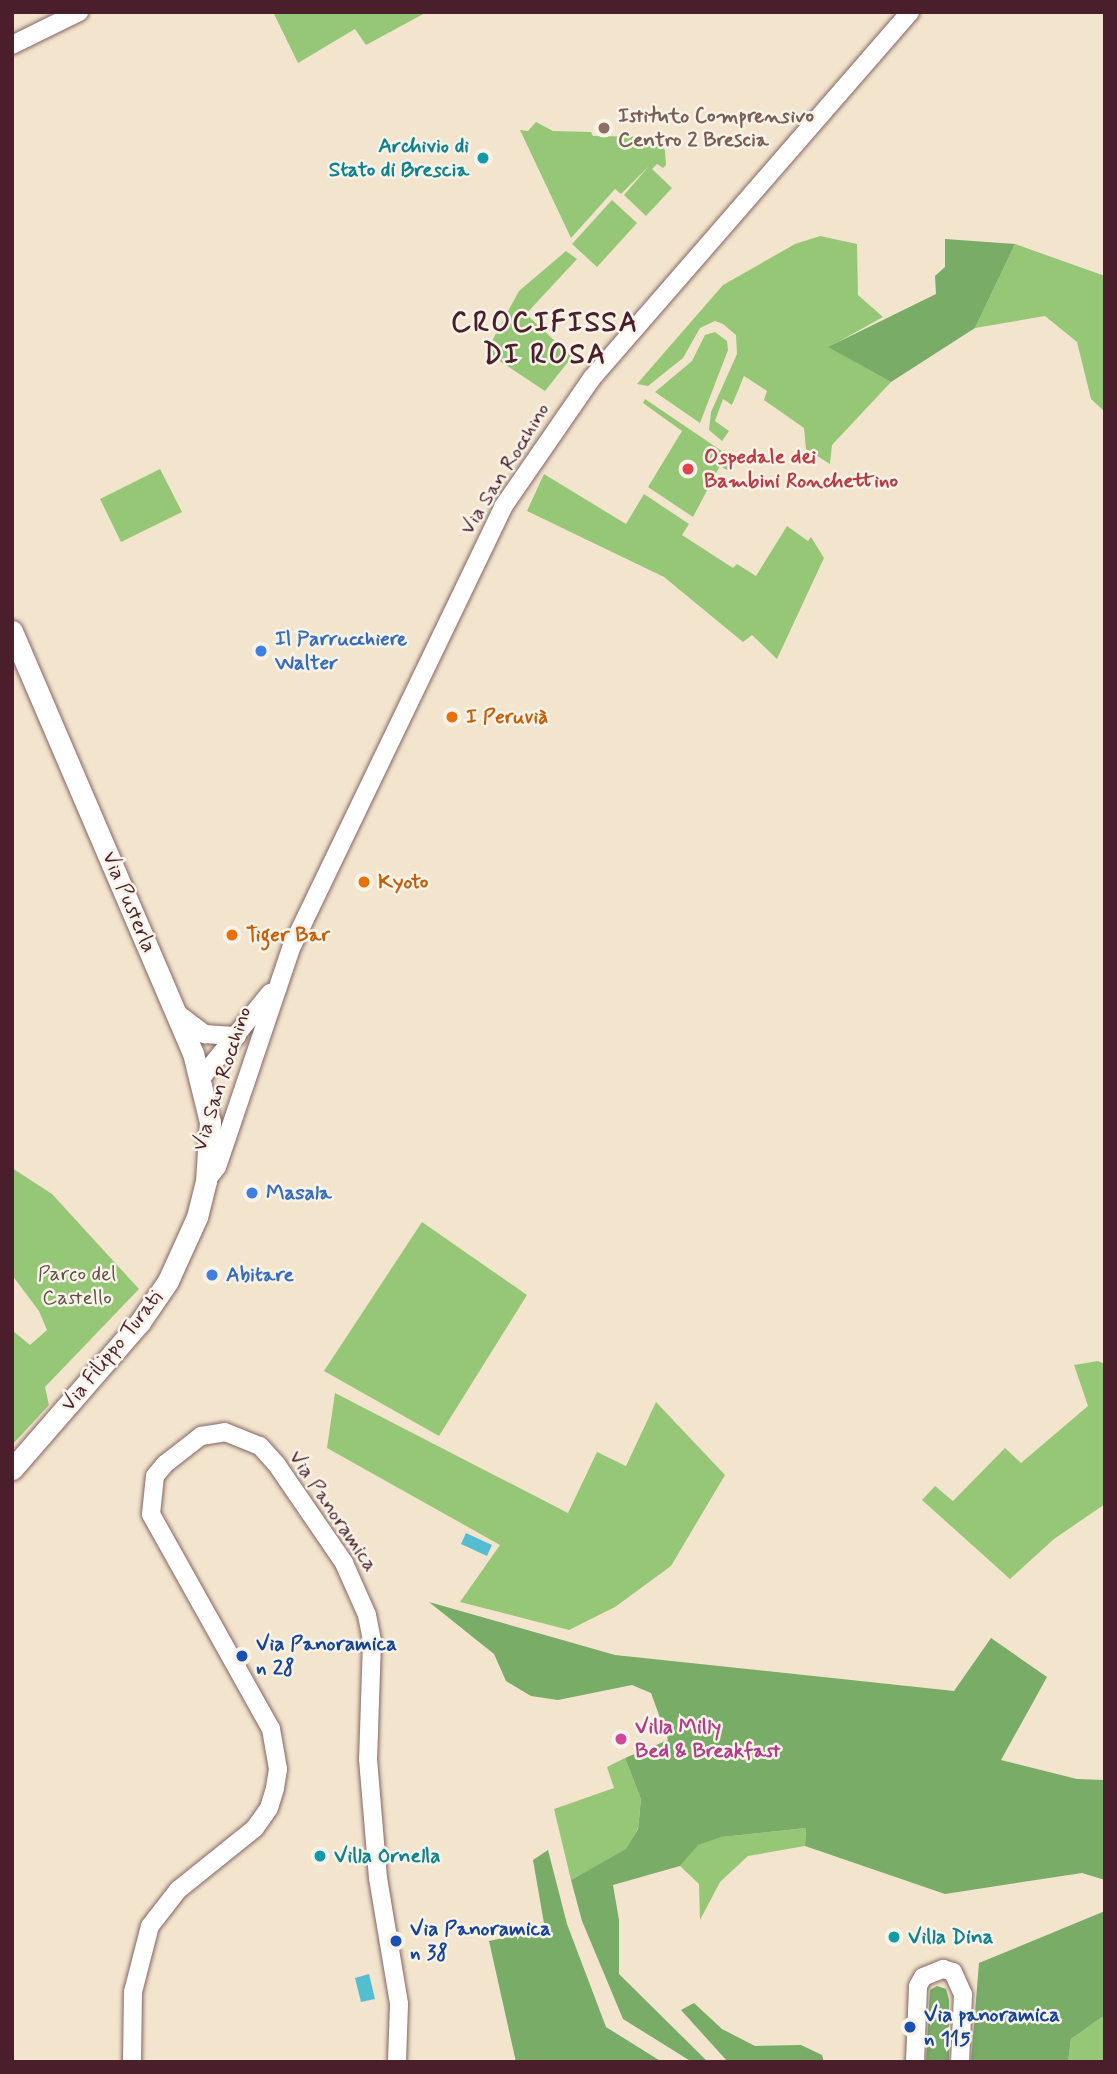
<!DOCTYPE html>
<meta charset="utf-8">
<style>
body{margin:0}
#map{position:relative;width:1117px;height:2074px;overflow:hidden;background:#f3e5cd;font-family:Mynerve,sans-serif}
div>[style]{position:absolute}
.green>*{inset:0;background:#96c776}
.forest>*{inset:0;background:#78ac67}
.water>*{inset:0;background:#54bed0}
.roads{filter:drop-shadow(0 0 2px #856464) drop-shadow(0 0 2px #856464)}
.minor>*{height:18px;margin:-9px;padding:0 9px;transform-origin:9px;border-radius:9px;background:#fff}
.major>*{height:21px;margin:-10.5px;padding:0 10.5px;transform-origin:10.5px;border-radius:10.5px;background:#fff}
.dots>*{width:19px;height:19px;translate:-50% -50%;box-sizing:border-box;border:4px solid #f7f3e8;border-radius:50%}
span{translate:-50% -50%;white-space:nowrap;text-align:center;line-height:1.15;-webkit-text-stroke:5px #f7f3e8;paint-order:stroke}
.education-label{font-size:21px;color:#785e54;font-weight:700}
.left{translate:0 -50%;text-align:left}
.culture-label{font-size:21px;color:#0d838f;font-weight:700}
.right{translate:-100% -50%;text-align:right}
.health-label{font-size:21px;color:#be3a42;font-weight:700}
.street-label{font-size:21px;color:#4a1f2b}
.shop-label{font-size:21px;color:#366cbe;font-weight:700}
.food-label{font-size:21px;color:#c56008;font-weight:700}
.park-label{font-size:21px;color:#615142}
.transit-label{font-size:21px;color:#164399;font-weight:700}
.hotel-label{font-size:21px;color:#b23c85;font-weight:700}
.district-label{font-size:28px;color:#4a1f2b;font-weight:700;letter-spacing:2px}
.frame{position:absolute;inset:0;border:14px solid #4a1f2b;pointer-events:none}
</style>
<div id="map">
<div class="green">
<i style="clip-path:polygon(273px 12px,427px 12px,366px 45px,355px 29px,298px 63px)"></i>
<i style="clip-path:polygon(536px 122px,553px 131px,591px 132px,593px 136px,664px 137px,666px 165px,663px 168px,657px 164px,652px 169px,672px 188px,646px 216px,624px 195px,649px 166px,621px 194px,615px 189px,571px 238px,520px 130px,528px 131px)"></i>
<i style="clip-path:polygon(612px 200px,637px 223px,597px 267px,572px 244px)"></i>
<i style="clip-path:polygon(820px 236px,857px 244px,858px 295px,883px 317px,829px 347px,891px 382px,832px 445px,830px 464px,806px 449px,804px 428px,764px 400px,767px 391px,744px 376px,732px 405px,723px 399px,715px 421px,729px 431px,722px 441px,709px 430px,711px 412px,737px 354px,736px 335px,723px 324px,715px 321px,700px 328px,683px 358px,648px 386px,637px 384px,723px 285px,795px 244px)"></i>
<i style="clip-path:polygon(1015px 244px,1105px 276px,1105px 412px,1091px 399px,1077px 342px,1045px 316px,975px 328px)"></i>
<i style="clip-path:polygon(566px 251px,577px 259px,526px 314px,572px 357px,545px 391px,486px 352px,519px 291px)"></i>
<i style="clip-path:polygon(715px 332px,727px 341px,728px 350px,700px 423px,655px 392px,692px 361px,705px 335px)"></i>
<i style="clip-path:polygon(645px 399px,735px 460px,727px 470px,720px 466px,693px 517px,648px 487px,682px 431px,643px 403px)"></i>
<i style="clip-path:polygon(160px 469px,182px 512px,121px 542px,100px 499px)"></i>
<i style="clip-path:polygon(544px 474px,626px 524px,644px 494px,689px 524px,682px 535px,733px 568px,737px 564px,756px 576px,787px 526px,808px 541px,811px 537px,824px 558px,777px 659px,752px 635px,743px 642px,664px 577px,527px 511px)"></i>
<i style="clip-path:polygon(12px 1168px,52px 1194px,139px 1289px,45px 1387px,49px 1405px,12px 1445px,12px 1330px,30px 1345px,47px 1330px,39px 1311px,12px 1275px)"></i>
<i style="clip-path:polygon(422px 1222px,527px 1295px,439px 1436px,324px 1371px)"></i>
<i style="clip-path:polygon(1098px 1361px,1105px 1364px,1105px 1504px,1054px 1539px,1010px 1579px,922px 1500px,935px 1486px,953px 1501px,1005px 1448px,1021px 1463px,1088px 1406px,1074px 1365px)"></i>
<i style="clip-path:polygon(335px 1393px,568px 1513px,597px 1452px,626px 1466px,656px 1402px,725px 1475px,671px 1566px,615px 1607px,569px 1630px,460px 1602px,500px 1545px,327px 1448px)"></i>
<i style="clip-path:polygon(625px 1758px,641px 1799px,638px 1828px,627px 1849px,571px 1880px,554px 1809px,614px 1788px,607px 1767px)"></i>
<i style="clip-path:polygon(806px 1828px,805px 1846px,748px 1856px,720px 1882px,700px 1920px,699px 1884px,680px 1866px,697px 1845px,722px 1837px)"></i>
<i style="clip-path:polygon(1105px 2015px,1105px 2062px,1068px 2062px,1071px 2039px)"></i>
</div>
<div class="forest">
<i style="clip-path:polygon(945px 239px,1015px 244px,975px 328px,891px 382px,828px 347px,936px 294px,935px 276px,945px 267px)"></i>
<i style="clip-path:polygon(429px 1602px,615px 1655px,954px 1691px,991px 1638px,1047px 1677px,1001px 1760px,1077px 1779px,1105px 1780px,1105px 1880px,1082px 1873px,945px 1894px,805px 1846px,806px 1828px,722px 1837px,698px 1845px,680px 1866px,613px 1885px,619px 1920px,619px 1974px,708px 2062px,692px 2062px,623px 2019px,582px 1921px,571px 1880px,626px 1849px,638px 1829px,641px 1799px,625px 1758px,668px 1740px,651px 1693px,632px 1685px,558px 1700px,531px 1696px,506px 1681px,494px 1654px)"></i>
<i style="clip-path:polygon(548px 1850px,567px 1924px,606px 2027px,662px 2062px,516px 2062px,489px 1941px,545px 1929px,533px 1860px)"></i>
<i style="clip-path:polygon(1105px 1911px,1105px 2015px,1071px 2039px,1068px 2062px,971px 2062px,979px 1963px)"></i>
<i style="clip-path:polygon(937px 1986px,946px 1989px,949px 2000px,949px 2062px,926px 2062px,930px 1990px)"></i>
<i style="clip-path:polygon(694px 2003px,722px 2029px,755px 2046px,801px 2045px,822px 2055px,824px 2062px,728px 2062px,681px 2010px)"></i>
</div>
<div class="water">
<i style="clip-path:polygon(466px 1533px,492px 1545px,487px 1556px,461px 1544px)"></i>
<i style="clip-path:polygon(369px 1974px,375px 1999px,361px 2002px,355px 1978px)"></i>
</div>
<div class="roads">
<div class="minor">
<i style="left:12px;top:45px;width:75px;rotate:-26.2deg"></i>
<i style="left:178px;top:1014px;width:34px;rotate:37deg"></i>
<i style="left:205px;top:1034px;width:32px;rotate:4deg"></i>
<i style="left:202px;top:1077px;width:108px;rotate:-51deg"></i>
<i style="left:206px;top:1181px;width:18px;rotate:-52deg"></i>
<i style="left:217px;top:1167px;width:233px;rotate:-71.3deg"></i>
<i style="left:292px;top:946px;width:487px;rotate:-64.3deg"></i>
<i style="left:503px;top:507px;width:157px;rotate:-55.4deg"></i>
<i style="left:592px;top:378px;width:485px;rotate:-49deg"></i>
<i style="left:132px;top:2062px;width:70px;rotate:-89.2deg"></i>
<i style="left:133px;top:1992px;width:68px;rotate:-75.6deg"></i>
<i style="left:150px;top:1926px;width:46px;rotate:-52.1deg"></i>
<i style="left:178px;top:1890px;width:99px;rotate:-38.8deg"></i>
<i style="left:255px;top:1828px;width:24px;rotate:-55deg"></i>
<i style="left:269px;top:1808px;width:21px;rotate:-73deg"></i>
<i style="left:275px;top:1788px;width:19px;rotate:-81deg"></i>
<i style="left:278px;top:1769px;width:41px;rotate:-99.9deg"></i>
<i style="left:271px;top:1729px;width:246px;rotate:-119.2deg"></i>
<i style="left:151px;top:1514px;width:38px;rotate:-84deg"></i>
<i style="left:155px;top:1476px;width:16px;rotate:-50deg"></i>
<i style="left:165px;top:1464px;width:46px;rotate:-37.9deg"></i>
<i style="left:201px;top:1436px;width:24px;rotate:-9deg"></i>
<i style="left:225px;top:1432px;width:38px;rotate:22deg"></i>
<i style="left:260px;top:1446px;width:25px;rotate:48deg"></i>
<i style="left:277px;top:1465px;width:119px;rotate:55.6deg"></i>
<i style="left:344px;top:1563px;width:57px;rotate:66.1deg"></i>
<i style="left:367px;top:1615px;width:26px;rotate:79deg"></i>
<i style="left:372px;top:1641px;width:118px;rotate:91.9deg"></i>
<i style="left:368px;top:1759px;width:119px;rotate:85.2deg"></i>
<i style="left:378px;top:1878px;width:128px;rotate:80.5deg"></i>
<i style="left:399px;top:2004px;width:58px;rotate:92deg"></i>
<i style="left:915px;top:2062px;width:76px;rotate:-87.7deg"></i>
<i style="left:918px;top:1986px;width:10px;rotate:-61deg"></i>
<i style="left:923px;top:1977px;width:22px;rotate:-22deg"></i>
<i style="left:943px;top:1969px;width:10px;rotate:17deg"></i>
<i style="left:953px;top:1972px;width:24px;rotate:66deg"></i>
<i style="left:963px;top:1994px;width:68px;rotate:92.5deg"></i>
</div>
<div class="major">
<i style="left:12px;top:631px;width:459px;rotate:66.8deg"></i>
<i style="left:193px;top:1053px;width:71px;rotate:76.2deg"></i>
<i style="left:210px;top:1122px;width:59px;rotate:93.9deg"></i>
<i style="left:206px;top:1181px;width:37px;rotate:104deg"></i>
<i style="left:197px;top:1217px;width:70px;rotate:114.4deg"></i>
<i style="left:168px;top:1281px;width:50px;rotate:124.3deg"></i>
<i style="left:140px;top:1322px;width:195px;rotate:131deg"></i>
</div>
</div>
<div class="dots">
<i style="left:604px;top:128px;background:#8d6e63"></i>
<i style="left:483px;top:158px;background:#0f9aa8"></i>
<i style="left:688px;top:469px;background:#e0444e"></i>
<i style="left:261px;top:651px;background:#3f7fe0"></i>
<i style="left:452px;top:717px;background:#e8710a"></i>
<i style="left:364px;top:882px;background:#e8710a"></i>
<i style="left:232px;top:935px;background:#e8710a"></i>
<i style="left:252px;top:1193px;background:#3f7fe0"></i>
<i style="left:212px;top:1275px;background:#3f7fe0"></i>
<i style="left:242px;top:1656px;background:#1a4fb4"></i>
<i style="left:621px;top:1739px;background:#d1479c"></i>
<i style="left:320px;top:1856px;background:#0f9aa8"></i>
<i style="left:894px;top:1937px;background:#0f9aa8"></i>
<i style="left:396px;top:1941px;background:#1a4fb4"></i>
<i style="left:910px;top:2027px;background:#1a4fb4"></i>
</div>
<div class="education-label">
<span class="left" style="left:618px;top:128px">Istituto Comprensivo<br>Centro 2 Brescia</span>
</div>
<div class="culture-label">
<span class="right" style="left:469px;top:158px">Archivio di<br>Stato di Brescia</span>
<span class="left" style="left:334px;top:1856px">Villa Ornella</span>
<span class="left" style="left:908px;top:1937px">Villa Dina</span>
</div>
<div class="health-label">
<span class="left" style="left:704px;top:469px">Ospedale dei<br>Bambini Ronchettino</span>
</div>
<div class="street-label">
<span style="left:505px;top:469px;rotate:-58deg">Via San Rocchino</span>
<span style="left:129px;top:902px;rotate:67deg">Via Pusterla</span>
<span style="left:222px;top:1079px;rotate:-72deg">Via San Rocchino</span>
<span style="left:112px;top:1351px;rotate:-51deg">Via Filippo Turati</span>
<span style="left:333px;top:1511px;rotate:56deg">Via Panoramica</span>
</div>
<div class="shop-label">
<span class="left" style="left:275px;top:651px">Il Parrucchiere<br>Walter</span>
<span class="left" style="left:266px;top:1193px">Masala</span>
<span class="left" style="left:226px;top:1275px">Abitare</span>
</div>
<div class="food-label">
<span class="left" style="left:466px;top:717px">I Peruvià</span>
<span class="left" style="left:378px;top:882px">Kyoto</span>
<span class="left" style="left:246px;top:935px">Tiger Bar</span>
</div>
<div class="park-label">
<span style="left:77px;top:1286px">Parco del<br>Castello</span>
</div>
<div class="transit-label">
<span class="left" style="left:256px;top:1656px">Via Panoramica<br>n 28</span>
<span class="left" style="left:410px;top:1941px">Via Panoramica<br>n 38</span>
<span class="left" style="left:924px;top:2027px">Via panoramica<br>n 115</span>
</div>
<div class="hotel-label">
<span class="left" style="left:635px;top:1739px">Villa Milly<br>Bed &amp; Breakfast</span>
</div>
<div class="district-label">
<span style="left:545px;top:340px">CROCIFISSA<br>DI ROSA</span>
</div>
<div class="frame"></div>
</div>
